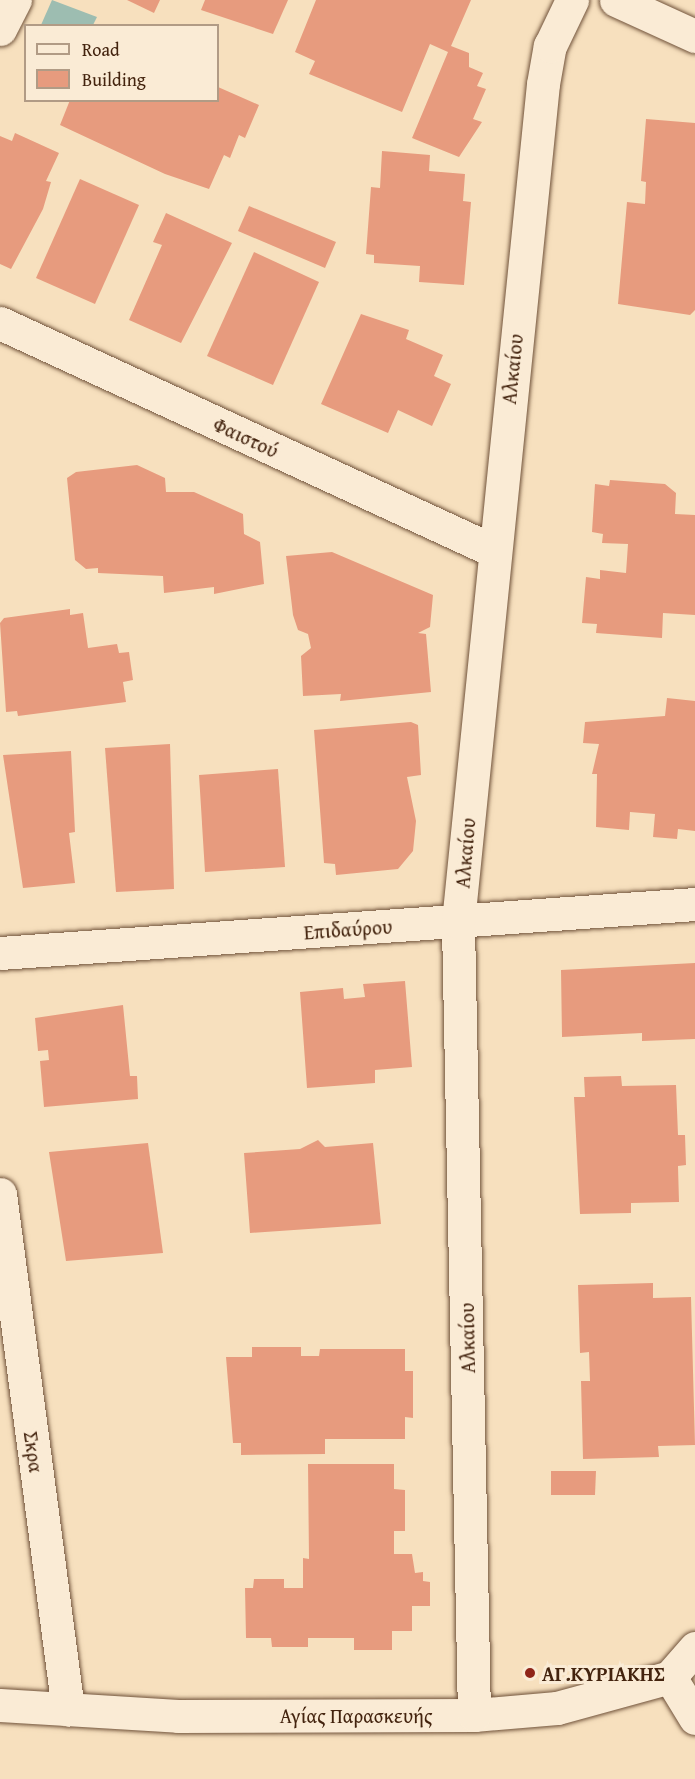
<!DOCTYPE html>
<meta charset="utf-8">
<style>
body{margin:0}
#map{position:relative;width:695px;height:1779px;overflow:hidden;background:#f7e0be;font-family:"Gentium Book Plus",serif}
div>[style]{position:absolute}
.water>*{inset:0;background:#9dbdb1}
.building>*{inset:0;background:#e79b7e}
.roads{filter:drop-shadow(0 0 2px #70523a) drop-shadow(0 0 2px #70523a)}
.street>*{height:33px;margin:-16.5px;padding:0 16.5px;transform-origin:16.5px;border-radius:16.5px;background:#faebd5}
.secondary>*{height:33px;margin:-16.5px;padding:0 16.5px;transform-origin:16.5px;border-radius:16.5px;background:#faebd5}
.dots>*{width:16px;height:16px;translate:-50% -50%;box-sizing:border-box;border:3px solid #faebd5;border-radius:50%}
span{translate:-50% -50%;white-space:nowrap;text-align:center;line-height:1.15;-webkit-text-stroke:6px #faebd5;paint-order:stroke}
.street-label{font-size:20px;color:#43230e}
.poi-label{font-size:20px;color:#43230e;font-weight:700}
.left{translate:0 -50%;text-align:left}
.legend{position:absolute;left:24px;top:24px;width:195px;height:78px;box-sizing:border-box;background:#faebd5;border:2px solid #b19b85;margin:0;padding:8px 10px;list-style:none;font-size:18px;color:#43230e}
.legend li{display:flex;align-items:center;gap:12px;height:30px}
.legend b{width:30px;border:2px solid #b19b85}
</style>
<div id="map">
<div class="water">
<i style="clip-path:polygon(52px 0,97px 17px,93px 25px,41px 25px)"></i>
</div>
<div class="building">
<i style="clip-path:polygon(127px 0,160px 0,154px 13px)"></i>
<i style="clip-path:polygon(205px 0,288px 0,273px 34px,201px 10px)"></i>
<i style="clip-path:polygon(316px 0,471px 0,451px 46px,469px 53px,469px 67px,483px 73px,477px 86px,486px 89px,473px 119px,482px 122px,459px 157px,412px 138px,448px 52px,430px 44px,402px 112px,309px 74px,315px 61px,295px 52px)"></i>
<i style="clip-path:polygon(218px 87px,259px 105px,245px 138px,239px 135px,230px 158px,224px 155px,209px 189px,165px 174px,60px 125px,70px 100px,218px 100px)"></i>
<i style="clip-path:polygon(646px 119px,695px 123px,695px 310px,690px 315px,618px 304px,627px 202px,645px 204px,646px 182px,641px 181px)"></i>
<i style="clip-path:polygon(15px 133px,59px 153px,46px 181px,51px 182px,43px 209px,11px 269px,0 264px,0 136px,12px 141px)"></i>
<i style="clip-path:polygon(382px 151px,430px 155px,429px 171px,465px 174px,463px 201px,471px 202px,464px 285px,419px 282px,420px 266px,374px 263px,374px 255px,366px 254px,371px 187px,380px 188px)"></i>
<i style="clip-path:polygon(80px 179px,139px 205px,95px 304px,36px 278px)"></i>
<i style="clip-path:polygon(249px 206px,336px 242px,325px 268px,238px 231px)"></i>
<i style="clip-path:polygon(166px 213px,232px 243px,181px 343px,129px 320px,162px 245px,153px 242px)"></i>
<i style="clip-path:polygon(254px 252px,319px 282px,273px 385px,207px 356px)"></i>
<i style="clip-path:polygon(361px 314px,409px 330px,406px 339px,443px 355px,434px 376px,451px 384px,432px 426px,398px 410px,388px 433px,321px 404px)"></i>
<i style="clip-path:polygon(137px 465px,165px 478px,166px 492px,194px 492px,243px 514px,244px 534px,260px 542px,264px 584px,214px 594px,214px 587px,164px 593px,163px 576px,98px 573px,98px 568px,86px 569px,75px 560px,67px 478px,76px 472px)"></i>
<i style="clip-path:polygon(610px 480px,665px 484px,676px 493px,675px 514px,695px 515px,695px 615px,663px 613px,662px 638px,596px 633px,597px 624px,582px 623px,586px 577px,600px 579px,600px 570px,626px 573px,628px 544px,602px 543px,603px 534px,592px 532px,595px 484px,609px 486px)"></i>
<i style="clip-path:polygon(332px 552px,433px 595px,430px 627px,418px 633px,426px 634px,431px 692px,340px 701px,341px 694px,303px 696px,301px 656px,311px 648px,308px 634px,298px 630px,293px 615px,286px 556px)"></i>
<i style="clip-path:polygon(70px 609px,70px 615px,83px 613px,88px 648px,117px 644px,119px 653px,129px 652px,133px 680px,123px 682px,126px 702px,18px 716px,17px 711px,6px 712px,0 623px,4px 618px)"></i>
<i style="clip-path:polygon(667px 698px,695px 701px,695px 831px,678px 829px,677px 839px,653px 837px,655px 814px,630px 812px,629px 830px,596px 827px,597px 774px,592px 774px,599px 744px,583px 743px,585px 722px,665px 716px)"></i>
<i style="clip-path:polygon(411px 722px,418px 725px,421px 775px,407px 777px,416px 821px,413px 851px,398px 869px,336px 875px,335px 864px,324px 863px,314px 730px)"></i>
<i style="clip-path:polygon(170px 744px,174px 889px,116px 892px,105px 748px)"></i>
<i style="clip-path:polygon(71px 751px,75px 832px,69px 833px,75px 883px,23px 888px,3px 755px)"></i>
<i style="clip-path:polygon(278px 769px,285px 867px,205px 872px,199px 775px)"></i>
<i style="clip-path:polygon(695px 963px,695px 1039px,642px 1041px,642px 1033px,562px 1037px,561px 970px)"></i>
<i style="clip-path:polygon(405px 981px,412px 1067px,375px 1070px,375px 1083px,307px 1088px,300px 992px,343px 988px,344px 999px,365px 997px,363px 984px)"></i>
<i style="clip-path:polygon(123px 1005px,130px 1076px,137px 1076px,138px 1099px,44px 1107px,40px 1061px,49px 1060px,48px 1050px,38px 1051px,35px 1018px)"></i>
<i style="clip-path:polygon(621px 1076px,622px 1086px,676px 1085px,678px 1135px,685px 1135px,686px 1165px,678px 1166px,679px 1202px,631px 1203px,631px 1213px,580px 1214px,574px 1097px,585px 1097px,584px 1077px)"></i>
<i style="clip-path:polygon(318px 1140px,325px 1147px,373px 1143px,381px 1224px,250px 1233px,244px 1153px,300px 1149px)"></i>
<i style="clip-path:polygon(148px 1143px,163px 1253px,66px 1261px,49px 1152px)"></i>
<i style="clip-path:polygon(653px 1283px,653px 1298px,691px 1297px,695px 1445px,658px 1446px,659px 1457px,583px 1459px,581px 1381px,590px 1381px,589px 1352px,580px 1353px,578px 1285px)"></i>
<i style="clip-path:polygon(252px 1347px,301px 1347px,301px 1356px,319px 1356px,320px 1349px,405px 1349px,405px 1371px,413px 1371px,413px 1418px,405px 1417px,405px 1439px,325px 1439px,325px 1454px,241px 1455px,241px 1443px,233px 1443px,226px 1357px,252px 1357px)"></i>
<i style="clip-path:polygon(308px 1464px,394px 1464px,394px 1489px,405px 1490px,405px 1531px,394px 1531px,394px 1554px,412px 1554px,415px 1573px,423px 1572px,423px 1581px,430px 1582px,430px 1606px,412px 1606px,412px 1631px,392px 1631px,392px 1650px,354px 1650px,354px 1638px,308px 1638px,308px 1647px,272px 1647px,271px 1638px,246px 1638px,245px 1588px,253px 1588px,254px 1579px,284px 1579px,284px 1588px,303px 1588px,303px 1558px,309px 1559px)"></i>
<i style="clip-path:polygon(551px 1471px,596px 1471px,595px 1495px,551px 1495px)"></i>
</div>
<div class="roads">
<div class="street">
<i style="left:616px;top:0;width:87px;rotate:24.5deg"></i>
<i style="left:0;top:29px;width:33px;rotate:-63deg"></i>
<i style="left:0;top:323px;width:542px;rotate:24.77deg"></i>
<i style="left:0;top:953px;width:697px;rotate:-4.03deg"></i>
<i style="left:0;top:1194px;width:520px;rotate:82.49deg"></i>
<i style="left:0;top:1705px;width:178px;rotate:3.5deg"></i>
<i style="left:178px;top:1716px;width:296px;rotate:-0.2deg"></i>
<i style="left:474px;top:1715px;width:83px;rotate:-4.8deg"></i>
<i style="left:557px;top:1708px;width:117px;rotate:-15.3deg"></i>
<i style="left:474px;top:1715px;width:793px;rotate:-91.16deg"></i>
<i style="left:458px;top:922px;width:842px;rotate:-84.21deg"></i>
<i style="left:543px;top:84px;width:39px;rotate:-80deg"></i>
<i style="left:550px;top:46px;width:51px;rotate:-64.4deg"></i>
</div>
<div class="secondary">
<i style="left:695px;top:1648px;width:38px;rotate:131deg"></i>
<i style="left:670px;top:1677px;width:48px;rotate:58.6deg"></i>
</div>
</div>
<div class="dots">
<i style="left:530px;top:1673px;background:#8f2418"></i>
</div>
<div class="street-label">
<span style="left:512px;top:369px;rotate:-84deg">Αλκαίου</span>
<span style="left:246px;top:437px;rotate:25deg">Φαιστού</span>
<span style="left:465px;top:853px;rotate:-85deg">Αλκαίου</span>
<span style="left:348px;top:929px;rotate:-4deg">Επιδαύρου</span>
<span style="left:467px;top:1338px;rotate:-91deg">Αλκαίου</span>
<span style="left:34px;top:1452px;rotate:82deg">Σκρα</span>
<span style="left:356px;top:1715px">Αγίας Παρασκευής</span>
</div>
<div class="poi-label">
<span class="left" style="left:542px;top:1673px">ΑΓ.ΚΥΡΙΑΚΗΣ</span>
</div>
<ul class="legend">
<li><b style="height:8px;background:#faebd5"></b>Road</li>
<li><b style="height:16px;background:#e79b7e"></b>Building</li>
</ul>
</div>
